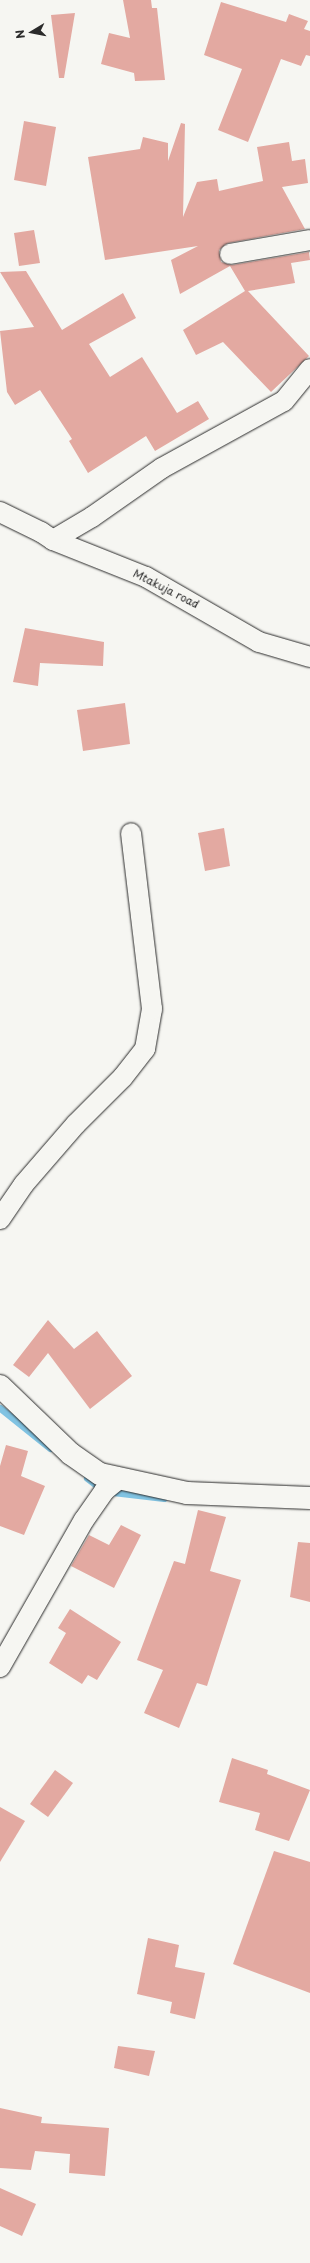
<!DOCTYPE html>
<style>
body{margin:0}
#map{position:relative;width:310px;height:2263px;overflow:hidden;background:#f6f6f2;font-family:"Playpen Sans",sans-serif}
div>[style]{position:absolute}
.stream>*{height:7px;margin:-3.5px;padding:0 3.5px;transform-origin:3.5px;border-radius:3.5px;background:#81c3e2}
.building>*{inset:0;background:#e3a9a1}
.roads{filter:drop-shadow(0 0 1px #2b2b2b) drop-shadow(0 0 1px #2b2b2b)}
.street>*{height:20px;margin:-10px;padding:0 10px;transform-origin:10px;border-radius:10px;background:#f6f6f2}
.secondary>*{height:22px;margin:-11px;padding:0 11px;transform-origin:11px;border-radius:11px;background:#f6f6f2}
span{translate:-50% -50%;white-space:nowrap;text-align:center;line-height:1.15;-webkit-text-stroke:3px #f6f6f2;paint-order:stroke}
.street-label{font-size:11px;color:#2b2b2b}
.north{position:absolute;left:12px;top:12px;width:40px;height:40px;-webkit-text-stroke:3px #f6f6f2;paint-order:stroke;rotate:260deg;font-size:11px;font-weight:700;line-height:16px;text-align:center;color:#2b2b2b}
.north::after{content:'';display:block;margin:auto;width:14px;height:18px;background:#2b2b2b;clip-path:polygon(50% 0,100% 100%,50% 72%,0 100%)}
</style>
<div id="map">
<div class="stream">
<i style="left:0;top:1408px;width:64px;rotate:38.7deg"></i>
<i style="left:87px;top:1478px;width:21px;rotate:37deg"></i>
<i style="left:104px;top:1491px;width:60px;rotate:6.7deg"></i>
</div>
<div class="building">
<i style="clip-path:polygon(123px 0,151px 0,152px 8px,157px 8px,165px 80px,135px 81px,134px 73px,101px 64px,109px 33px,130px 38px)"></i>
<i style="clip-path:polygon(221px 2px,286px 22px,289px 14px,308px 21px,304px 29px,310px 31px,310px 56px,306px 55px,301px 66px,281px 59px,248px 142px,218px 130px,242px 69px,204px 55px)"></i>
<i style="clip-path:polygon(75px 13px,64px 78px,59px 78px,51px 15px)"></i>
<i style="clip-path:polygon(24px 121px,56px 127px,46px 186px,14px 180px)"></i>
<i style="clip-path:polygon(181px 123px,185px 124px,183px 217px,197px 182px,217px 179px,219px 191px,263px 181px,257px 147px,289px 142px,292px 161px,305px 159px,308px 183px,282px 187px,305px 229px,228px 243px,219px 250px,221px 262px,232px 265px,309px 252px,310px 260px,291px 263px,295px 283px,248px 291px,309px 356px,271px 392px,223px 342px,196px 355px,183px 330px,245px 291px,230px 266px,180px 294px,171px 260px,198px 246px,105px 260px,88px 157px,140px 149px,143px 137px,168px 143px,168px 161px)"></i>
<i style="clip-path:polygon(34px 230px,40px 263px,19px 266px,14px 233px)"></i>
<i style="clip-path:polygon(26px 271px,62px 330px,123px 293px,136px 318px,89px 344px,110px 377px,142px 357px,177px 413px,198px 401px,209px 419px,155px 451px,146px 436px,88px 473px,69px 441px,72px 439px,40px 390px,15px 405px,7px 392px,0 331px,34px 327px,0 272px)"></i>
<i style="clip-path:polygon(25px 628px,104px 642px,103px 666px,40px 663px,38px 686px,13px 682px)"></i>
<i style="clip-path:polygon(125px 703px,130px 744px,83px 751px,77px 710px)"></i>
<i style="clip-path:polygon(224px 828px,230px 866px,205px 871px,198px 833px)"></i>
<i style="clip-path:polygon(48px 1320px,74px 1349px,97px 1331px,132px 1376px,90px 1409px,48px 1353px,29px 1377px,13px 1365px)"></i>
<i style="clip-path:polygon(6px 1445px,28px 1451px,21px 1476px,45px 1486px,24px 1535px,0 1526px,0 1466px)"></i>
<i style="clip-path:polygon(198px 1510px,226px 1517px,210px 1571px,241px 1580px,207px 1686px,197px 1683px,179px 1728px,144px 1713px,163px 1670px,137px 1660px,174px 1561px,185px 1564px)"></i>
<i style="clip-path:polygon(121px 1525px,141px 1535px,114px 1588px,71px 1566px,89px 1535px,109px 1545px)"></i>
<i style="clip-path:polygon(298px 1542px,310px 1543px,310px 1602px,290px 1597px)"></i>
<i style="clip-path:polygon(70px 1609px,121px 1642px,97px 1680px,88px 1675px,82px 1684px,49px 1663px,66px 1633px,58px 1628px)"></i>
<i style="clip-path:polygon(232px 1758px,268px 1770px,267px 1774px,310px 1790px,289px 1841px,255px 1830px,260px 1813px,219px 1802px)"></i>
<i style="clip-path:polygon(55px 1770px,73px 1783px,48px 1817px,30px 1804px)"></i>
<i style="clip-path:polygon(0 1807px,25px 1821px,0 1862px)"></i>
<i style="clip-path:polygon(274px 1851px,310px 1862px,310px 1993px,233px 1964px)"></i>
<i style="clip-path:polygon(148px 1938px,179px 1945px,175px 1967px,205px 1973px,195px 2019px,170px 2013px,172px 2002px,137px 1994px)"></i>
<i style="clip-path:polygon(118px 2046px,155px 2051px,149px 2076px,114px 2068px)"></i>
<i style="clip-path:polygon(0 2108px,42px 2117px,41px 2123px,109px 2128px,105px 2176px,69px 2173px,70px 2154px,35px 2151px,31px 2170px,0 2168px)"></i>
<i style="clip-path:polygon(0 2188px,36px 2204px,22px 2236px,0 2226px)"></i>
</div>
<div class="roads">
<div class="street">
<i style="left:230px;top:254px;width:81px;rotate:-9.9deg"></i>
<i style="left:0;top:512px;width:46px;rotate:26deg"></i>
<i style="left:41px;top:532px;width:14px;rotate:34deg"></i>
<i style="left:53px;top:540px;width:100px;rotate:21.7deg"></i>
<i style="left:146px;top:577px;width:130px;rotate:29.9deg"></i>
<i style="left:259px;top:642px;width:53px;rotate:16.4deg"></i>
<i style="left:53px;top:540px;width:45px;rotate:-30.5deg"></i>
<i style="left:92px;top:517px;width:85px;rotate:-35deg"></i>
<i style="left:162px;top:468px;width:139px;rotate:-28.8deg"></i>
<i style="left:284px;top:401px;width:41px;rotate:-50.9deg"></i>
<i style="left:0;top:1219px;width:42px;rotate:-55.6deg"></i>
<i style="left:24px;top:1184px;width:79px;rotate:-49.1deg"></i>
<i style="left:76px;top:1124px;width:66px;rotate:-45deg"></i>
<i style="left:123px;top:1077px;width:36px;rotate:-52deg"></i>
<i style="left:145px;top:1049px;width:41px;rotate:-80.1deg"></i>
<i style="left:152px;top:1009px;width:177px;rotate:-96.8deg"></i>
<i style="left:0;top:1667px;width:169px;rotate:-60.3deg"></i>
<i style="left:84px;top:1520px;width:35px;rotate:-55deg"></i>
<i style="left:104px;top:1491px;width:19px;rotate:-39deg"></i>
</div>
<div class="secondary">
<i style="left:0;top:1386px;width:98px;rotate:43.8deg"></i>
<i style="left:71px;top:1454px;width:35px;rotate:35deg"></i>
<i style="left:100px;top:1474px;width:89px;rotate:12.3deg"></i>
<i style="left:187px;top:1493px;width:123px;rotate:2.3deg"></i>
</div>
</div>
<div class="street-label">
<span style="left:166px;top:589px;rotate:27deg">Mtakuja road</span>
</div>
<div class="north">N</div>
</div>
